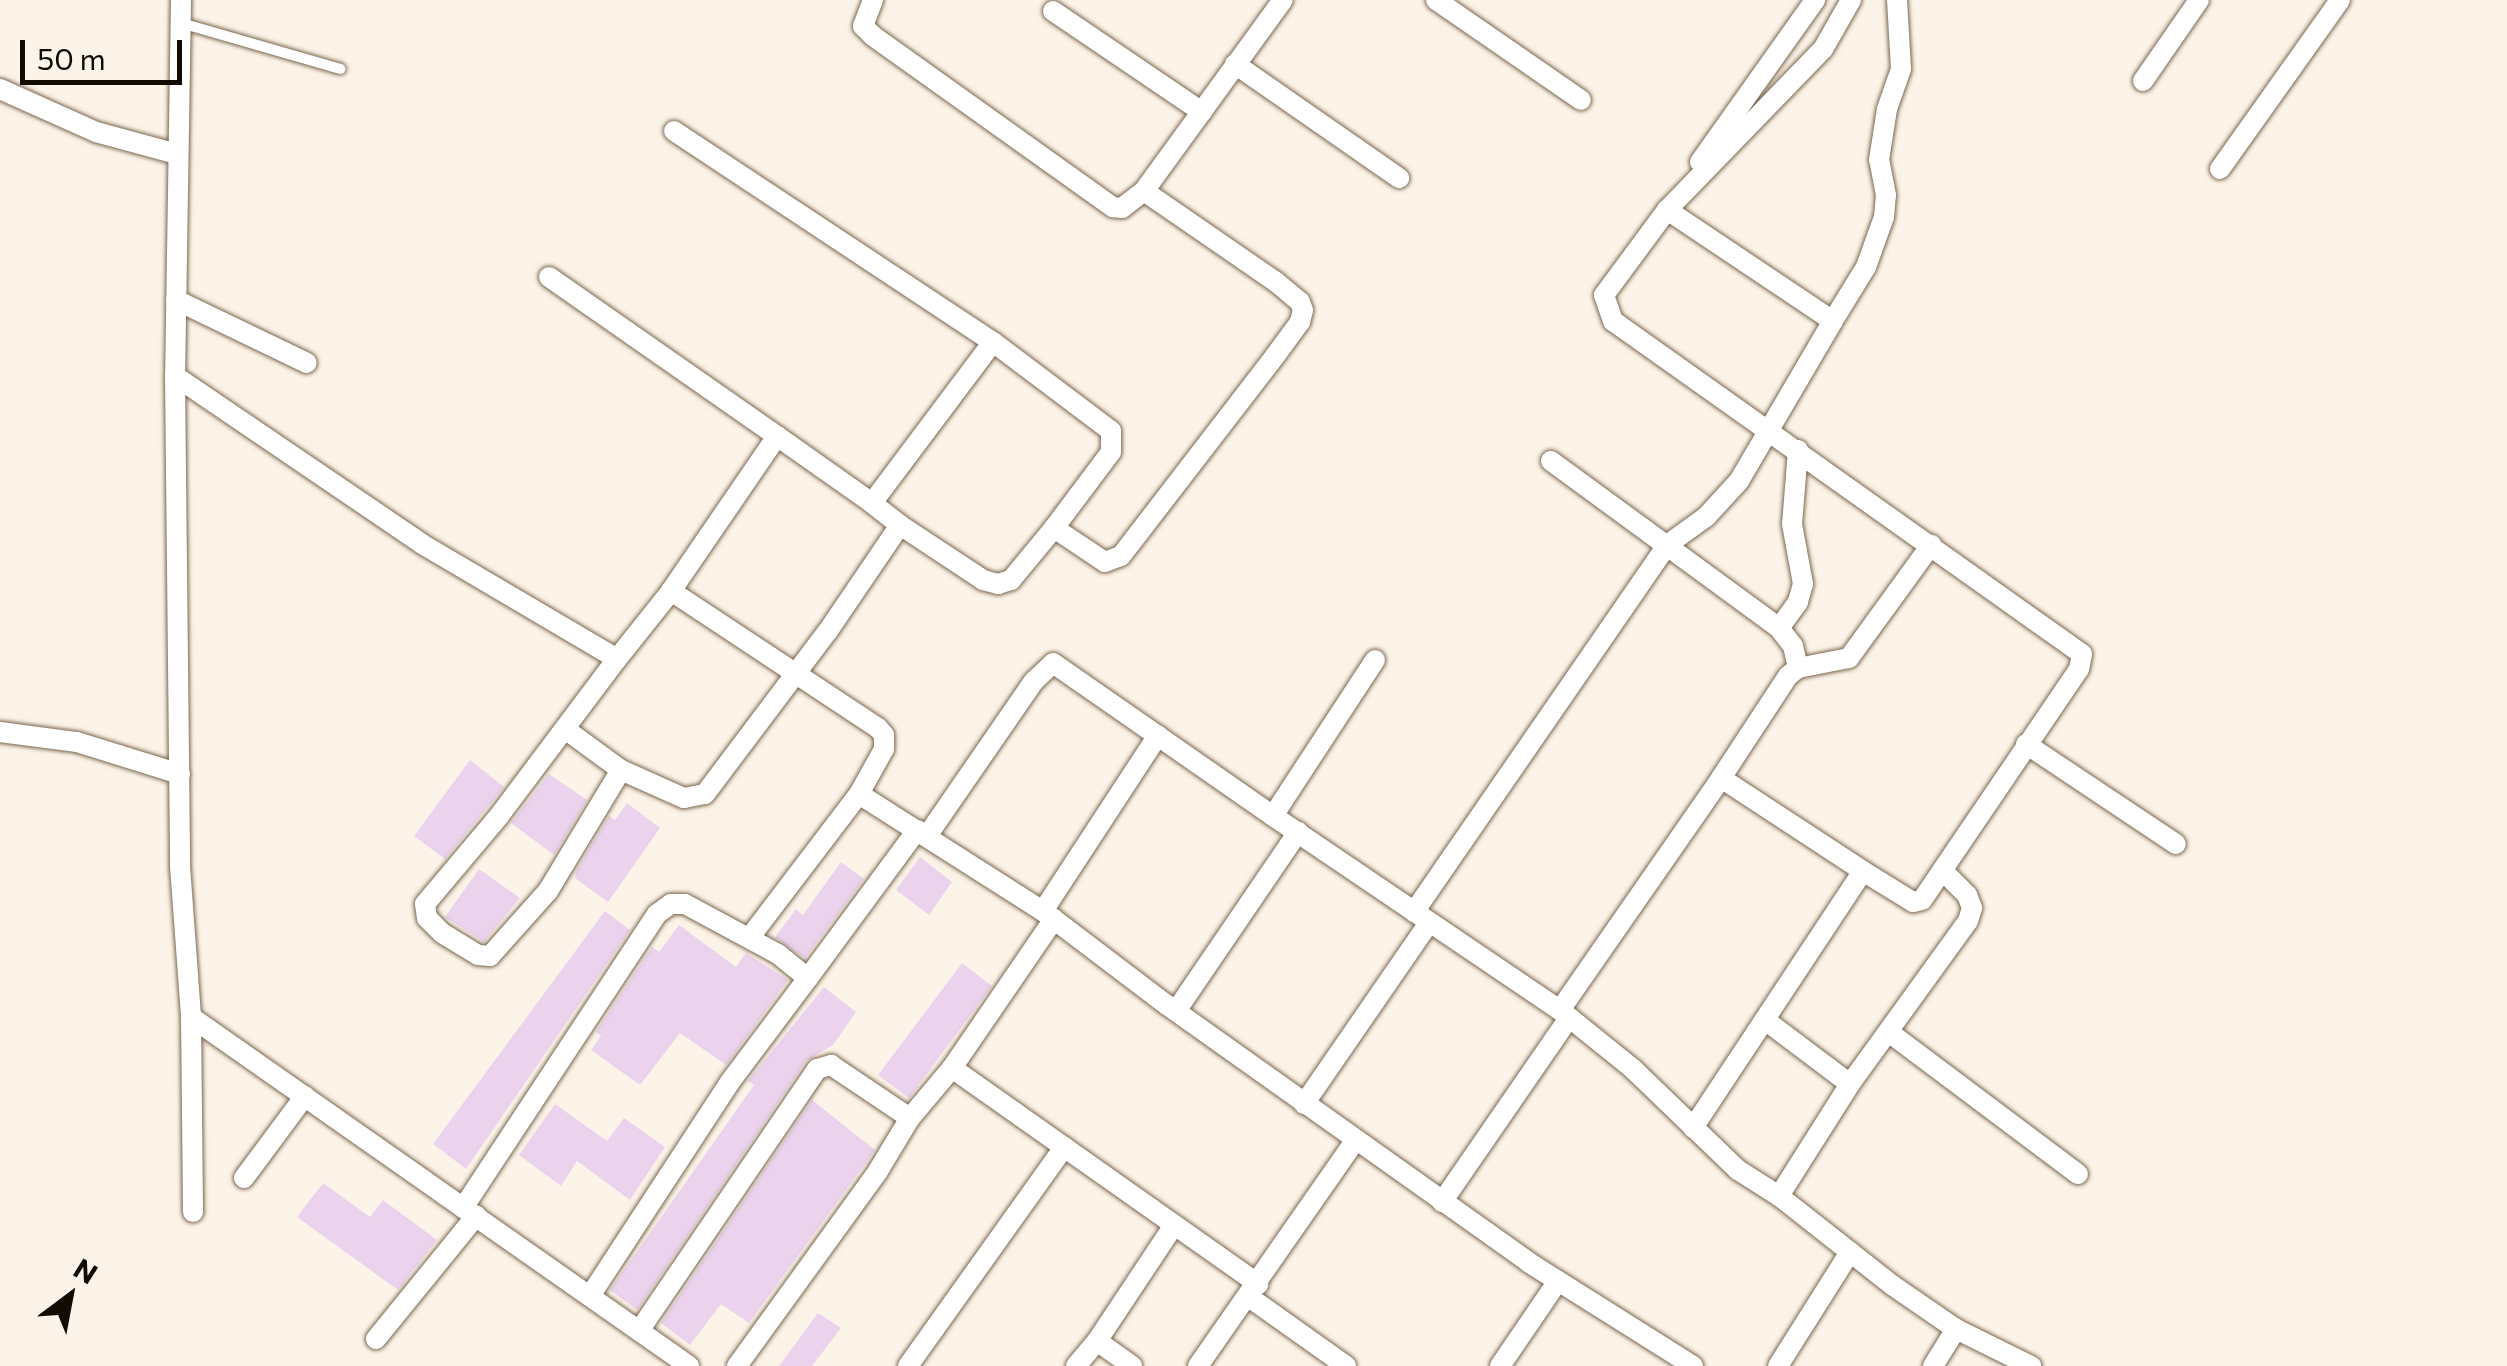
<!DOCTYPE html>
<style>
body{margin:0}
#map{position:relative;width:2507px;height:1366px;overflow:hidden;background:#fdf4e9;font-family:Commissioner,sans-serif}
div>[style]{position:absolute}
.building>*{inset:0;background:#ebd3ee}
.roads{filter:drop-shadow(0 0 2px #7a674e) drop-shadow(0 0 2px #7a674e)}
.lane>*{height:10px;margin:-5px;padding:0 5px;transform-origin:5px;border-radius:5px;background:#fff}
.street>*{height:20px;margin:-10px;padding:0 10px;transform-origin:10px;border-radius:10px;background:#fff}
span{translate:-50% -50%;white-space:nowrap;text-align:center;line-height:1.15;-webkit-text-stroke:8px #fdf4e9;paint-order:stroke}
.north{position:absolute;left:20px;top:1246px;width:100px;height:100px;-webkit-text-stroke:8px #fdf4e9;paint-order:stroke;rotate:32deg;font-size:28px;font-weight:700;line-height:40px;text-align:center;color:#120b03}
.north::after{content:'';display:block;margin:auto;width:35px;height:45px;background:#120b03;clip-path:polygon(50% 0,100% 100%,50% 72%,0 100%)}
.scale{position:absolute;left:20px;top:40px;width:162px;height:45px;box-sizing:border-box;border:5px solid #120b03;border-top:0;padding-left:12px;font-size:30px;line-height:35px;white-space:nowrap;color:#120b03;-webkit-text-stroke:8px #fdf4e9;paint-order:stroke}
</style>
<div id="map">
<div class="building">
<i style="clip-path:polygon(470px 760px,504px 787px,445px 859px,414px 836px)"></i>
<i style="clip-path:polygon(549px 774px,587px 800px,554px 855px,511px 823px)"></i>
<i style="clip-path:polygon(627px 803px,660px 828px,608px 902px,575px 878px,576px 871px,609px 816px,615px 820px)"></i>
<i style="clip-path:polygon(920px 857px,952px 882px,929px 915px,896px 890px)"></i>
<i style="clip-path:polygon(841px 862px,864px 879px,805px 958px,775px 937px,796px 909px,803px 915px)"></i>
<i style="clip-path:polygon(479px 869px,520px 898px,484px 942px,445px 917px)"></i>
<i style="clip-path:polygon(605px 911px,630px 930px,466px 1169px,433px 1144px)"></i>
<i style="clip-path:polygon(679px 925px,736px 967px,746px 953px,788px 980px,726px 1065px,680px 1033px,640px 1085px,591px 1050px,601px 1036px,596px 1032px,652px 947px,659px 952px)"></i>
<i style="clip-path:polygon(962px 963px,992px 986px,909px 1098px,878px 1075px)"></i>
<i style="clip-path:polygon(824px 987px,856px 1012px,833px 1045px,806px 1061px,637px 1310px,610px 1290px,754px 1085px,748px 1081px)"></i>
<i style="clip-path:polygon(812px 1100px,875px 1150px,749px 1323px,721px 1304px,690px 1345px,661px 1323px)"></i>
<i style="clip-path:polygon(555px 1104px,607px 1141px,624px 1118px,665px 1147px,630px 1200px,577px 1161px,561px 1186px,519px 1155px)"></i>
<i style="clip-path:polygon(323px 1183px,370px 1217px,383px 1200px,437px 1240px,398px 1290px,297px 1217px)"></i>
<i style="clip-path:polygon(818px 1313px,841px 1328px,812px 1366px,779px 1366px)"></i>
</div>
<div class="roads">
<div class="lane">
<i style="left:181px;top:23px;width:166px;rotate:16.1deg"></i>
</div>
<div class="street">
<i style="left:181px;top:0;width:376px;rotate:90.9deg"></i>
<i style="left:175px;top:376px;width:490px;rotate:89.4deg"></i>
<i style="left:180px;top:866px;width:151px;rotate:85.8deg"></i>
<i style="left:191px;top:1017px;width:195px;rotate:89.4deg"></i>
<i style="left:873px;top:0;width:28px;rotate:111deg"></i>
<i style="left:863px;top:26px;width:14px;rotate:45deg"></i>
<i style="left:873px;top:36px;width:295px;rotate:35.5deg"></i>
<i style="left:1113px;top:207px;width:9px;rotate:6deg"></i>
<i style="left:1122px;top:208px;width:28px;rotate:-38deg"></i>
<i style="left:1144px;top:191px;width:236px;rotate:-54deg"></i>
<i style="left:1436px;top:0;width:176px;rotate:34.6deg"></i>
<i style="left:1851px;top:0;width:56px;rotate:119.7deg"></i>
<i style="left:1823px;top:49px;width:224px;rotate:134.1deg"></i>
<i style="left:1667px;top:210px;width:106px;rotate:126.5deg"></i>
<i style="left:1604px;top:295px;width:28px;rotate:71deg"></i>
<i style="left:1613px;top:321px;width:575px;rotate:35.38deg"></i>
<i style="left:2082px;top:654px;width:15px;rotate:101deg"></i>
<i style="left:2079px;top:669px;width:279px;rotate:124.2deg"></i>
<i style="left:1922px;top:900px;width:9px;rotate:167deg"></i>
<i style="left:1913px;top:902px;width:59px;rotate:-148.2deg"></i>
<i style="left:1053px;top:11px;width:180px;rotate:34.1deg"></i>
<i style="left:1235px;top:64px;width:200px;rotate:34.8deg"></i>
<i style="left:2143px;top:81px;width:98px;rotate:-55.3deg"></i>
<i style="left:0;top:89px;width:105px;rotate:24.1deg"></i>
<i style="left:96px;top:132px;width:84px;rotate:15.2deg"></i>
<i style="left:674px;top:131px;width:382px;rotate:33.5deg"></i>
<i style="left:1700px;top:162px;width:199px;rotate:-54.6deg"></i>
<i style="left:2220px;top:169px;width:207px;rotate:-54.6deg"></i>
<i style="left:549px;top:277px;width:278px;rotate:34.9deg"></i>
<i style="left:176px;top:300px;width:145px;rotate:25.7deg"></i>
<i style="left:1834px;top:319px;width:61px;rotate:-58.4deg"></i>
<i style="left:1866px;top:267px;width:53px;rotate:-70.2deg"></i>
<i style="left:1884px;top:217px;width:22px;rotate:-85deg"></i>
<i style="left:1886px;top:195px;width:36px;rotate:-101deg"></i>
<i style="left:1879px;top:160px;width:52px;rotate:-81.1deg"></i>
<i style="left:1887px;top:109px;width:42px;rotate:-70.7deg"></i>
<i style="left:1901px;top:69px;width:69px;rotate:-93.3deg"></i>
<i style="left:175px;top:376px;width:299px;rotate:34.2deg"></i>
<i style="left:422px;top:544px;width:226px;rotate:30.5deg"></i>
<i style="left:617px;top:659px;width:87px;rotate:-51.5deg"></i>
<i style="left:671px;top:591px;width:248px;rotate:33.5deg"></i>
<i style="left:878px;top:728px;width:9px;rotate:49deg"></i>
<i style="left:884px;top:735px;width:14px;rotate:90deg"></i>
<i style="left:884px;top:749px;width:51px;rotate:119.1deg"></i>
<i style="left:859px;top:794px;width:218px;rotate:32.5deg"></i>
<i style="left:1043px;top:911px;width:156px;rotate:37.2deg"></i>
<i style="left:1167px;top:1005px;width:443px;rotate:35.4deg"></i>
<i style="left:1528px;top:1262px;width:195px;rotate:32.2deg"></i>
<i style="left:1798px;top:450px;width:74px;rotate:94.6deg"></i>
<i style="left:1792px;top:524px;width:61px;rotate:79.6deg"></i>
<i style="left:1803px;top:584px;width:19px;rotate:106deg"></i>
<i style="left:1798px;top:602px;width:32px;rotate:126deg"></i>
<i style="left:1779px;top:628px;width:23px;rotate:52deg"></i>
<i style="left:1793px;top:646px;width:23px;rotate:77deg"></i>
<i style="left:1551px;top:461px;width:283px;rotate:36.2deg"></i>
<i style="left:900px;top:525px;width:36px;rotate:-142deg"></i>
<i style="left:872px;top:503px;width:201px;rotate:-53.1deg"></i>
<i style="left:993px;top:342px;width:148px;rotate:37deg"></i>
<i style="left:1111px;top:431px;width:21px;rotate:90deg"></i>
<i style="left:1111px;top:452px;width:95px;rotate:126.9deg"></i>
<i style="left:671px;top:591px;width:188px;rotate:-55.6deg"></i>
<i style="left:777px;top:436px;width:116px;rotate:35.2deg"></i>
<i style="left:1375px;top:660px;width:186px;rotate:123.2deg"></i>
<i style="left:1273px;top:816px;width:346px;rotate:34.1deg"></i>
<i style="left:1560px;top:1010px;width:94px;rotate:38.9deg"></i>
<i style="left:1633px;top:1069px;width:146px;rotate:43.9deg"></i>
<i style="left:1738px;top:1170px;width:49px;rotate:32.4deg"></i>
<i style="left:1779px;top:1196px;width:144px;rotate:38.2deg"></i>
<i style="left:1892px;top:1285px;width:78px;rotate:34.5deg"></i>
<i style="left:1956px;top:1329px;width:84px;rotate:26.3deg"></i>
<i style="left:565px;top:729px;width:69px;rotate:36.2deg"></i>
<i style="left:621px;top:770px;width:141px;rotate:121.1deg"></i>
<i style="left:548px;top:891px;width:87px;rotate:131.7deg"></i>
<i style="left:490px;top:956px;width:12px;rotate:-175deg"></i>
<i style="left:478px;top:955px;width:42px;rotate:-148.6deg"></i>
<i style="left:442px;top:933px;width:21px;rotate:-135deg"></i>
<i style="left:427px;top:918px;width:14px;rotate:-98deg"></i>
<i style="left:425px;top:904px;width:115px;rotate:-49.9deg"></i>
<i style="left:499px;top:816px;width:196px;rotate:-53.1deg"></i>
<i style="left:0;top:732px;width:78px;rotate:7.4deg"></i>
<i style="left:77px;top:742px;width:108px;rotate:17.3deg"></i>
<i style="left:2026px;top:744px;width:180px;rotate:33.7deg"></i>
<i style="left:621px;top:770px;width:69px;rotate:24deg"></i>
<i style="left:684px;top:798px;width:21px;rotate:-11deg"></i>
<i style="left:705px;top:794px;width:204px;rotate:-53deg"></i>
<i style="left:828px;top:631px;width:128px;rotate:-55.8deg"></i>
<i style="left:900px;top:525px;width:100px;rotate:33.5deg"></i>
<i style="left:983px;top:580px;width:16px;rotate:15deg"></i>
<i style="left:998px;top:584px;width:14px;rotate:-17deg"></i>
<i style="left:1011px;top:580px;width:67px;rotate:-50.4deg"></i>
<i style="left:1054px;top:528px;width:61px;rotate:33.7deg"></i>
<i style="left:1105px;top:562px;width:17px;rotate:-21deg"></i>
<i style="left:1121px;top:556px;width:252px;rotate:-52.4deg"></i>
<i style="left:1275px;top:356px;width:42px;rotate:-53.7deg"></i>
<i style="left:1300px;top:322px;width:12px;rotate:-76deg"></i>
<i style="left:1303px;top:310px;width:9px;rotate:-111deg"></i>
<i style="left:1300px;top:302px;width:31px;rotate:-140deg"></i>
<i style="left:1276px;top:282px;width:160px;rotate:-145.4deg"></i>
<i style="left:1721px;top:778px;width:122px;rotate:-56.7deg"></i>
<i style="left:1788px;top:676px;width:13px;rotate:-39deg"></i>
<i style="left:1798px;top:668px;width:52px;rotate:-11.1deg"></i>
<i style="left:1849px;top:658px;width:140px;rotate:-54deg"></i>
<i style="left:927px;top:836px;width:188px;rotate:-55.4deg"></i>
<i style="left:1034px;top:681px;width:26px;rotate:-43deg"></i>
<i style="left:1053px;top:663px;width:268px;rotate:34.8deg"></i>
<i style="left:1043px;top:911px;width:210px;rotate:-56.8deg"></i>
<i style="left:1414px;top:912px;width:446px;rotate:-55.4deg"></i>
<i style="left:1667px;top:545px;width:48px;rotate:-35.7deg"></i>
<i style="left:1706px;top:517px;width:49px;rotate:-47.5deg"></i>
<i style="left:1739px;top:481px;width:186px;rotate:-59.6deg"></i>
<i style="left:1833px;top:321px;width:200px;rotate:-146.2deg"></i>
<i style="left:1054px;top:919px;width:181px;rotate:124.4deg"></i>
<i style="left:952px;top:1068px;width:375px;rotate:35.2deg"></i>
<i style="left:750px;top:937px;width:180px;rotate:-52.7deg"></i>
<i style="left:808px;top:978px;width:184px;rotate:-53.6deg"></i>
<i style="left:1560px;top:1010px;width:282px;rotate:-55.2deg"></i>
<i style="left:1721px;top:778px;width:170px;rotate:33.2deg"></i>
<i style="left:1863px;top:871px;width:308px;rotate:123.5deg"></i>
<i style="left:1176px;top:1011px;width:217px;rotate:-55.7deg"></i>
<i style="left:191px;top:1017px;width:608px;rotate:35.02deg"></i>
<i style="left:1765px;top:1020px;width:106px;rotate:37deg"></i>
<i style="left:1890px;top:1033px;width:235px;rotate:36.9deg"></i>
<i style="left:1304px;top:1104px;width:220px;rotate:-55.4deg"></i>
<i style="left:244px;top:1178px;width:102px;rotate:-53.4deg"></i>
<i style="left:1779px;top:1196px;width:133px;rotate:-57.6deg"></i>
<i style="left:1850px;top:1084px;width:201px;rotate:-54.1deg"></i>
<i style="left:1968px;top:921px;width:14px;rotate:-73deg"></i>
<i style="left:1972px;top:908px;width:14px;rotate:-111deg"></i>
<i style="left:1967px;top:895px;width:35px;rotate:-135deg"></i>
<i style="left:1442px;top:1202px;width:224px;rotate:-55.4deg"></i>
<i style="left:463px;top:1208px;width:352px;rotate:-56.6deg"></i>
<i style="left:657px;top:914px;width:17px;rotate:-36deg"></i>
<i style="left:671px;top:904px;width:14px"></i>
<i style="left:685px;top:904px;width:106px;rotate:28.3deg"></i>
<i style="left:778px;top:954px;width:38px;rotate:39deg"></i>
<i style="left:808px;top:978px;width:130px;rotate:126.9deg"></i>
<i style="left:730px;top:1082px;width:256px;rotate:123.2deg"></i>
<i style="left:1249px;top:1297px;width:119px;rotate:35.4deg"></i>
<i style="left:639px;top:1331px;width:317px;rotate:-55.8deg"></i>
<i style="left:817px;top:1069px;width:15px;rotate:-16deg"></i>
<i style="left:831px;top:1065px;width:95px;rotate:33.9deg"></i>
<i style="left:376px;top:1339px;width:159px;rotate:-50.9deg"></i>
<i style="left:1097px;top:1341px;width:139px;rotate:-56.4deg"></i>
<i style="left:737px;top:1366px;width:241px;rotate:-54.1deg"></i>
<i style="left:878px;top:1171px;width:62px;rotate:-58.9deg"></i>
<i style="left:910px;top:1118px;width:65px;rotate:-50deg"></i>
<i style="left:908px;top:1366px;width:269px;rotate:-54.5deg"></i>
<i style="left:1076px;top:1366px;width:33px;rotate:-50deg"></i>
<i style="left:1097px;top:1341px;width:43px;rotate:35.5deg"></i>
<i style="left:1198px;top:1366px;width:274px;rotate:-55.1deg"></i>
<i style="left:1500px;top:1366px;width:103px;rotate:-55.7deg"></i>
<i style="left:1778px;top:1366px;width:135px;rotate:-57.7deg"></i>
<i style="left:1933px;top:1366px;width:44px;rotate:-58.1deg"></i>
</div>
</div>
<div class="north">N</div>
<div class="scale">50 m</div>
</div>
